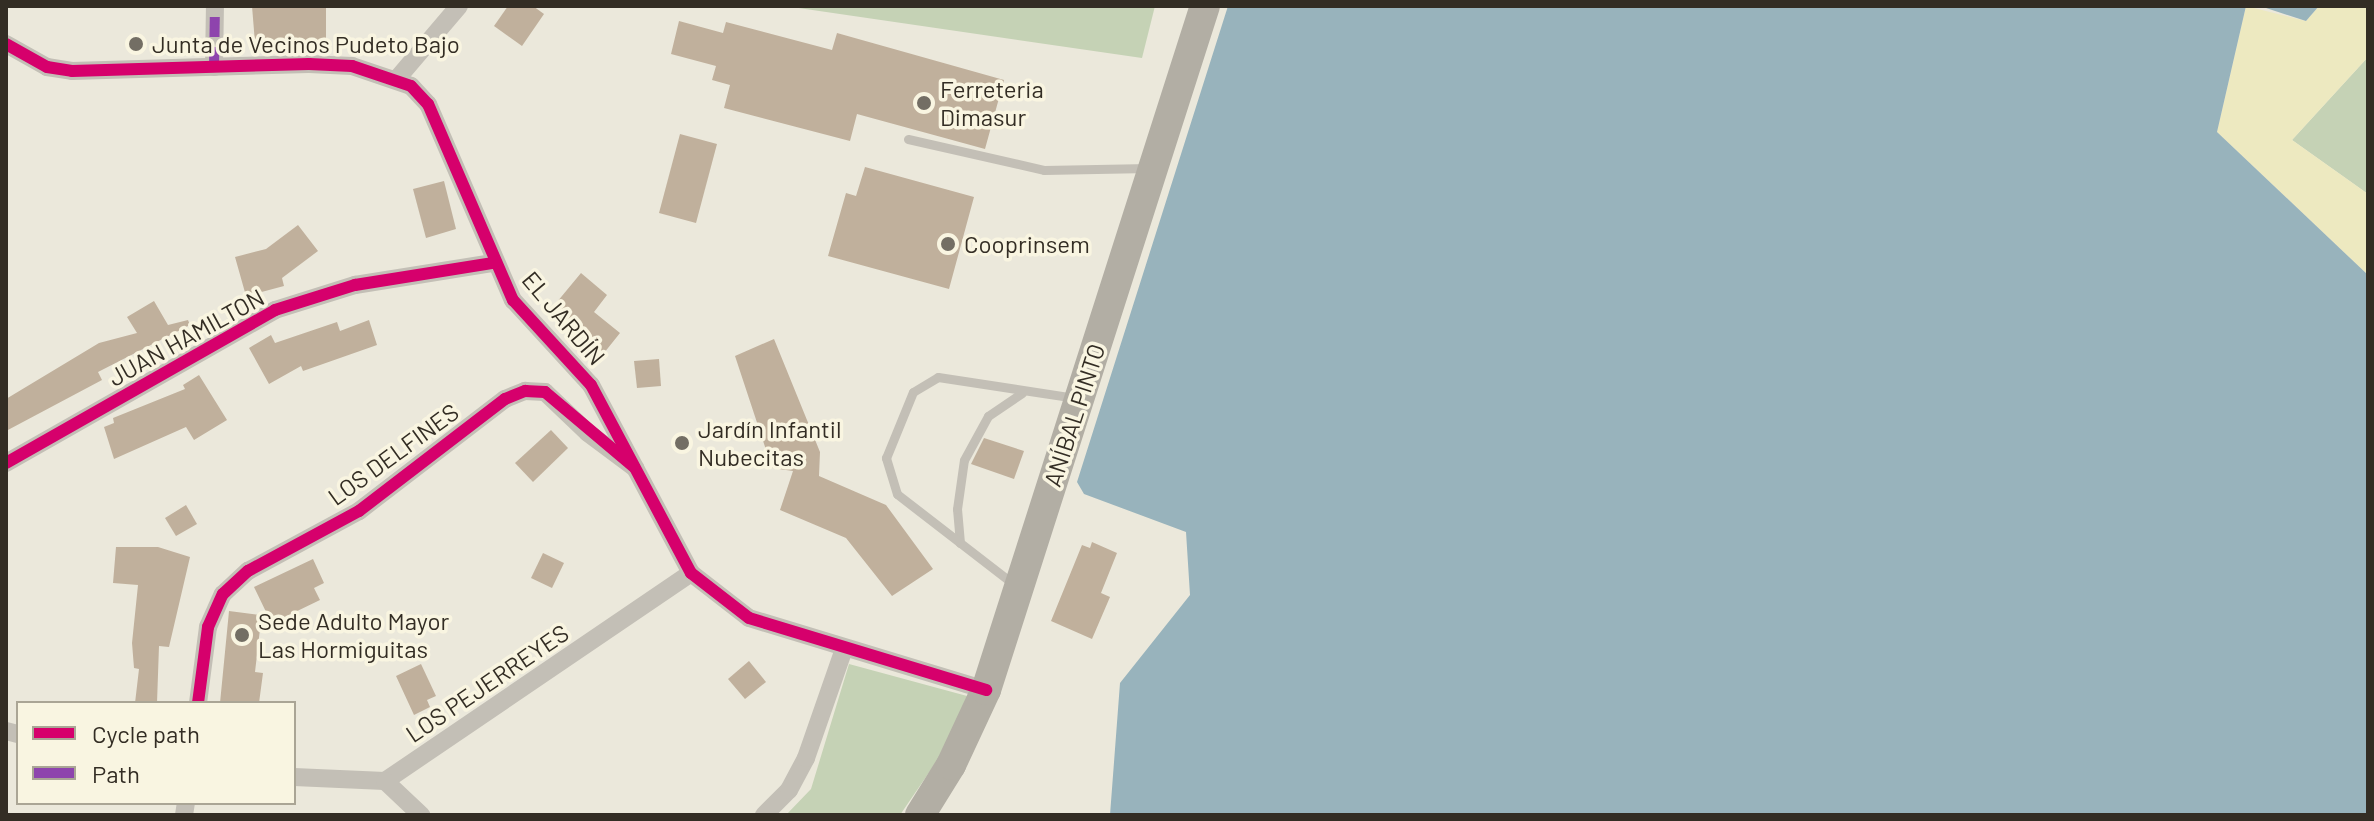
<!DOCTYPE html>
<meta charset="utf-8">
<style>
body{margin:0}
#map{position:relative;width:2374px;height:821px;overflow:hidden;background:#ebe8db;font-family:Barlow,sans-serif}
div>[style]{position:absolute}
.green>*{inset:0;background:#c5d2b5}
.sand>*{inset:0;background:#ede9c0}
.water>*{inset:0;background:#98b3bc}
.building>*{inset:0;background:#c0b09c}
.lane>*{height:9px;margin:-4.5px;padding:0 4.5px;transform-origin:4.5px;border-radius:4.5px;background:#c3bfb6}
.street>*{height:18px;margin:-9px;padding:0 9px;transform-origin:9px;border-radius:9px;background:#c3bfb6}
.primary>*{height:30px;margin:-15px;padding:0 15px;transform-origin:15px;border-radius:15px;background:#b2aea4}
.quiet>*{height:10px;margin-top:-5px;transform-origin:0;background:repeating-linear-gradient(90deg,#8e44ad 0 20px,transparent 0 30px)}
.cycleway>*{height:12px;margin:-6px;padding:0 6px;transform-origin:6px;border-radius:6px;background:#d6006c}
.dots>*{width:22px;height:22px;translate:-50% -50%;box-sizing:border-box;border:4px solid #f9f5e1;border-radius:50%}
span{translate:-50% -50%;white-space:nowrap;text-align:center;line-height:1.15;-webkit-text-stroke:7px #f9f5e1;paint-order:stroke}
.poi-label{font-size:24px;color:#332d24}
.left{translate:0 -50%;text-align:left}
.street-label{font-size:24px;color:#332d24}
.frame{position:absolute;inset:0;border:8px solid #332d24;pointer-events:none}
.legend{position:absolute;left:16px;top:701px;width:280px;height:104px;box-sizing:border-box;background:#f9f5e1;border:2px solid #aaa595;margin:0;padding:10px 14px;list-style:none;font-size:24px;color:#332d24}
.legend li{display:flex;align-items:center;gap:16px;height:40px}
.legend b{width:40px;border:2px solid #aaa595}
</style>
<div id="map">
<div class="green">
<i style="clip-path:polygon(785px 6px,1155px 6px,1142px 58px)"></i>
<i style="clip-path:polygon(2368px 57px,2368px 194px,2292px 140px)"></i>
<i style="clip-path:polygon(849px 664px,967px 696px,945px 749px,900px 815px,786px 815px,811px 789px)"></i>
</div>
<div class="sand">
<i style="clip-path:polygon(2246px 6px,2306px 21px,2319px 6px,2368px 6px,2368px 57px,2292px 140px,2368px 194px,2368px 275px,2217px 132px)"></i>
</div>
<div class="water">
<i style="clip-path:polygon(1228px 6px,2246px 6px,2217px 132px,2368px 275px,2368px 815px,1110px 815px,1120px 683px,1190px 595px,1186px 532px,1084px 494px,1077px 482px)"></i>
<i style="clip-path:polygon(2260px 6px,2319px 6px,2306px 21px)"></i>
</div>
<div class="building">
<i style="clip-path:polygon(252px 6px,326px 6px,326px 45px,255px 43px)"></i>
<i style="clip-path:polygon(508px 6px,533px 6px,544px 14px,522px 46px,494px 26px)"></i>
<i style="clip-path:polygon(679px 21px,723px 33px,726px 22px,832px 50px,837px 33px,1004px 80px,985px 149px,857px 114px,850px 141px,724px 108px,730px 85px,712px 80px,716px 66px,671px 54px)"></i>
<i style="clip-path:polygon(680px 134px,717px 144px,696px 223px,659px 213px)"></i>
<i style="clip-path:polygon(865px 167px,974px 197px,949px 289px,828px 256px,846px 193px,856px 196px)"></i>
<i style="clip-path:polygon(444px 181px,456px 229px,426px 238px,413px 189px)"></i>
<i style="clip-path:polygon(298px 225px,318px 251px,282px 278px,284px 286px,246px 296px,235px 257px,266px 249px)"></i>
<i style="clip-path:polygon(581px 273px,607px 295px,594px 312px,620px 333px,604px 353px,552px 308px)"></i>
<i style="clip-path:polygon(154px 301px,168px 325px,188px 320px,190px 325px,98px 372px,102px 380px,6px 431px,6px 399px,99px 343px,137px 333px,127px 317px)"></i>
<i style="clip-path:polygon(369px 320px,377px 345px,303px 371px,301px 366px,269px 384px,249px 348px,271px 335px,275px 343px,337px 322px,340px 331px)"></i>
<i style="clip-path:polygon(774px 339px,820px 452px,819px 476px,886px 505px,933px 569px,892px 596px,846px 538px,780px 510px,793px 471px,772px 468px,735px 356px)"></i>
<i style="clip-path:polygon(659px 359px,661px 386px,637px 388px,634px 361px)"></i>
<i style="clip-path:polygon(199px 375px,227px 420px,194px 440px,186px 427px,114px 459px,104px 427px,114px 423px,113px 418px,185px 389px,183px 385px)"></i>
<i style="clip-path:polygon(551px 430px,568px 448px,533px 482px,515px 463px)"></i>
<i style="clip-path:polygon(984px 438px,1024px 451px,1014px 479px,971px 464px)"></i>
<i style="clip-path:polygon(186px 505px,197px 524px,176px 536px,165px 518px)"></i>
<i style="clip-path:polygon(1092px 542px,1117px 553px,1101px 593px,1110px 597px,1092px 639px,1051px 621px,1082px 545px,1090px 548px)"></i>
<i style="clip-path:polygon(116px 547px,158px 547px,190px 557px,169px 647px,159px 646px,157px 703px,135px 703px,139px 669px,134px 668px,132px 643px,138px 585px,113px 583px)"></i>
<i style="clip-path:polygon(543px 553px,564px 563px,552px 588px,531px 578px)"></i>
<i style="clip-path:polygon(313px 559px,324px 583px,314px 588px,320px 600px,260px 629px,255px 672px,263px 673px,259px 703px,220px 703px,229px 611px,268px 616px,254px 587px)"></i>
<i style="clip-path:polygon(749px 661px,766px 682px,745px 699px,728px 679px)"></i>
<i style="clip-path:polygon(421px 664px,436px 696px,427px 700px,430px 707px,414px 715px,396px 676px)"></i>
</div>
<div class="lane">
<i style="left:908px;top:139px;width:139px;rotate:12.8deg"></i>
<i style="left:1044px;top:170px;width:105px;rotate:-1.1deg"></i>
<i style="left:960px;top:543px;width:34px;rotate:-95deg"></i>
<i style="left:957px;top:509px;width:49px;rotate:-81.9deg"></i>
<i style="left:964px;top:460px;width:50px;rotate:-61.4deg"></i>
<i style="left:988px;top:416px;width:41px;rotate:-34.1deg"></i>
<i style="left:1016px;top:586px;width:150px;rotate:-142.3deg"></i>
<i style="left:897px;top:494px;width:38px;rotate:-107deg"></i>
<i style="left:886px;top:458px;width:71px;rotate:-67.8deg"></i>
<i style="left:913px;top:392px;width:29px;rotate:-31deg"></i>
<i style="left:938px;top:377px;width:140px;rotate:8.7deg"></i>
</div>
<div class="street">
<i style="left:6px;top:44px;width:47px;rotate:29.3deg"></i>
<i style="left:47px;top:67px;width:25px;rotate:9deg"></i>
<i style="left:72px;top:71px;width:237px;rotate:-1.7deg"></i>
<i style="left:309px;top:64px;width:43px;rotate:2.7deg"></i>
<i style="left:352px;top:66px;width:62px;rotate:18.7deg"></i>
<i style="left:411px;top:86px;width:25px;rotate:47deg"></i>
<i style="left:428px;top:104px;width:214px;rotate:66.6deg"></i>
<i style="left:513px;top:300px;width:115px;rotate:47.5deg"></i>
<i style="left:591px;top:385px;width:213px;rotate:62deg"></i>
<i style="left:691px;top:573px;width:73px;rotate:37.8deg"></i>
<i style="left:749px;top:618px;width:248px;rotate:16.9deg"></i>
<i style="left:214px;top:67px;width:61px;rotate:-89.1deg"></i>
<i style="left:396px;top:80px;width:97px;rotate:-49.6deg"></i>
<i style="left:6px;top:463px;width:309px;rotate:-29.6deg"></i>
<i style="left:275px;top:310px;width:84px;rotate:-17.4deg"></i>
<i style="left:355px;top:285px;width:140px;rotate:-9.1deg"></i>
<i style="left:198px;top:703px;width:77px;rotate:-82.5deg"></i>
<i style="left:208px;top:627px;width:36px;rotate:-66deg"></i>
<i style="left:223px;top:594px;width:34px;rotate:-43deg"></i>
<i style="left:248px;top:571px;width:126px;rotate:-28.4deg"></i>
<i style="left:359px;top:511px;width:184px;rotate:-37.5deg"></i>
<i style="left:505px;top:399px;width:22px;rotate:-22deg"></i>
<i style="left:525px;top:391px;width:20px;rotate:3deg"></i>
<i style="left:545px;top:392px;width:59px;rotate:43.6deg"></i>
<i style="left:588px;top:433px;width:59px;rotate:36.7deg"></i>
<i style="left:6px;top:731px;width:12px;rotate:14deg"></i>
<i style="left:294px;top:777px;width:91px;rotate:2.5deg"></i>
<i style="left:385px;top:781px;width:370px;rotate:-34.2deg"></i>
<i style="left:385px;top:781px;width:50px;rotate:43.4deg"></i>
<i style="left:184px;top:815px;width:12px;rotate:-81deg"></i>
<i style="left:764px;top:815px;width:35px;rotate:-45deg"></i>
<i style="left:789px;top:790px;width:36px;rotate:-62deg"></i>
<i style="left:806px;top:758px;width:115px;rotate:-70.8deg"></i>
</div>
<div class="primary">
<i style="left:920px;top:815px;width:59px;rotate:-58.2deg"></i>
<i style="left:951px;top:765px;width:83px;rotate:-65deg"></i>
<i style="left:986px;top:690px;width:718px;rotate:-72.25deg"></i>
</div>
<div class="quiet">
<i style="left:214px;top:67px;width:61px;rotate:-89.1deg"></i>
</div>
<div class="cycleway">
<i style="left:6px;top:44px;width:47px;rotate:29.3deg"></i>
<i style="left:47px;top:67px;width:25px;rotate:9deg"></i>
<i style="left:72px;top:71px;width:237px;rotate:-1.7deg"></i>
<i style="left:309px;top:64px;width:43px;rotate:2.7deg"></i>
<i style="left:352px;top:66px;width:62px;rotate:18.7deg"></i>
<i style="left:411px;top:86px;width:25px;rotate:47deg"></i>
<i style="left:428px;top:104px;width:214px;rotate:66.6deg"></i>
<i style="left:513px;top:300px;width:115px;rotate:47.5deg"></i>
<i style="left:591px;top:385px;width:213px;rotate:62deg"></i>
<i style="left:691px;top:573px;width:73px;rotate:37.8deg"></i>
<i style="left:749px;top:618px;width:248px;rotate:16.9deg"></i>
<i style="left:6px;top:463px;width:309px;rotate:-29.6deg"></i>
<i style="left:275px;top:310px;width:84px;rotate:-17.4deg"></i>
<i style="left:355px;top:285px;width:140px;rotate:-9.1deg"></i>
<i style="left:198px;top:703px;width:77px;rotate:-82.5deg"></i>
<i style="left:208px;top:627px;width:36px;rotate:-66deg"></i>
<i style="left:223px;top:594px;width:34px;rotate:-43deg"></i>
<i style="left:248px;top:571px;width:126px;rotate:-28.4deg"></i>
<i style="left:359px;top:511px;width:184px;rotate:-37.5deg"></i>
<i style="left:505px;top:399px;width:22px;rotate:-22deg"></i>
<i style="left:525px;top:391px;width:20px;rotate:3deg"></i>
<i style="left:545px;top:392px;width:116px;rotate:40.1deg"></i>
</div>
<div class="dots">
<i style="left:136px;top:44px;background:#736e64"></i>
<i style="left:924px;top:103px;background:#736e64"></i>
<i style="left:948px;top:244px;background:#736e64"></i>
<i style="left:682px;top:443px;background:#736e64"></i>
<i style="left:242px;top:635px;background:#736e64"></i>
</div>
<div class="poi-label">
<span class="left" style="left:152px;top:44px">Junta de Vecinos Pudeto Bajo</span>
<span class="left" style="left:940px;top:103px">Ferreteria<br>Dimasur</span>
<span class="left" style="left:964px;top:244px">Cooprinsem</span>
<span class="left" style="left:698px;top:443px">Jardín Infantil<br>Nubecitas</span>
<span class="left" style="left:258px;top:635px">Sede Adulto Mayor<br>Las Hormiguitas</span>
</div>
<div class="street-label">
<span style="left:564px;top:318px;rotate:50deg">EL JARDÍN</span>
<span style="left:186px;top:337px;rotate:-29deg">JUAN HAMILTON</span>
<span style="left:1074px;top:415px;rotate:-72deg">ANÍBAL PINTO</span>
<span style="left:393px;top:454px;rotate:-36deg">LOS DELFINES</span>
<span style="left:487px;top:683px;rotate:-34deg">LOS PEJERREYES</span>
</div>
<div class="frame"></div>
<ul class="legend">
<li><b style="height:10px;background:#d6006c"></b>Cycle path</li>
<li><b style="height:10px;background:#8e44ad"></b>Path</li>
</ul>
</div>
